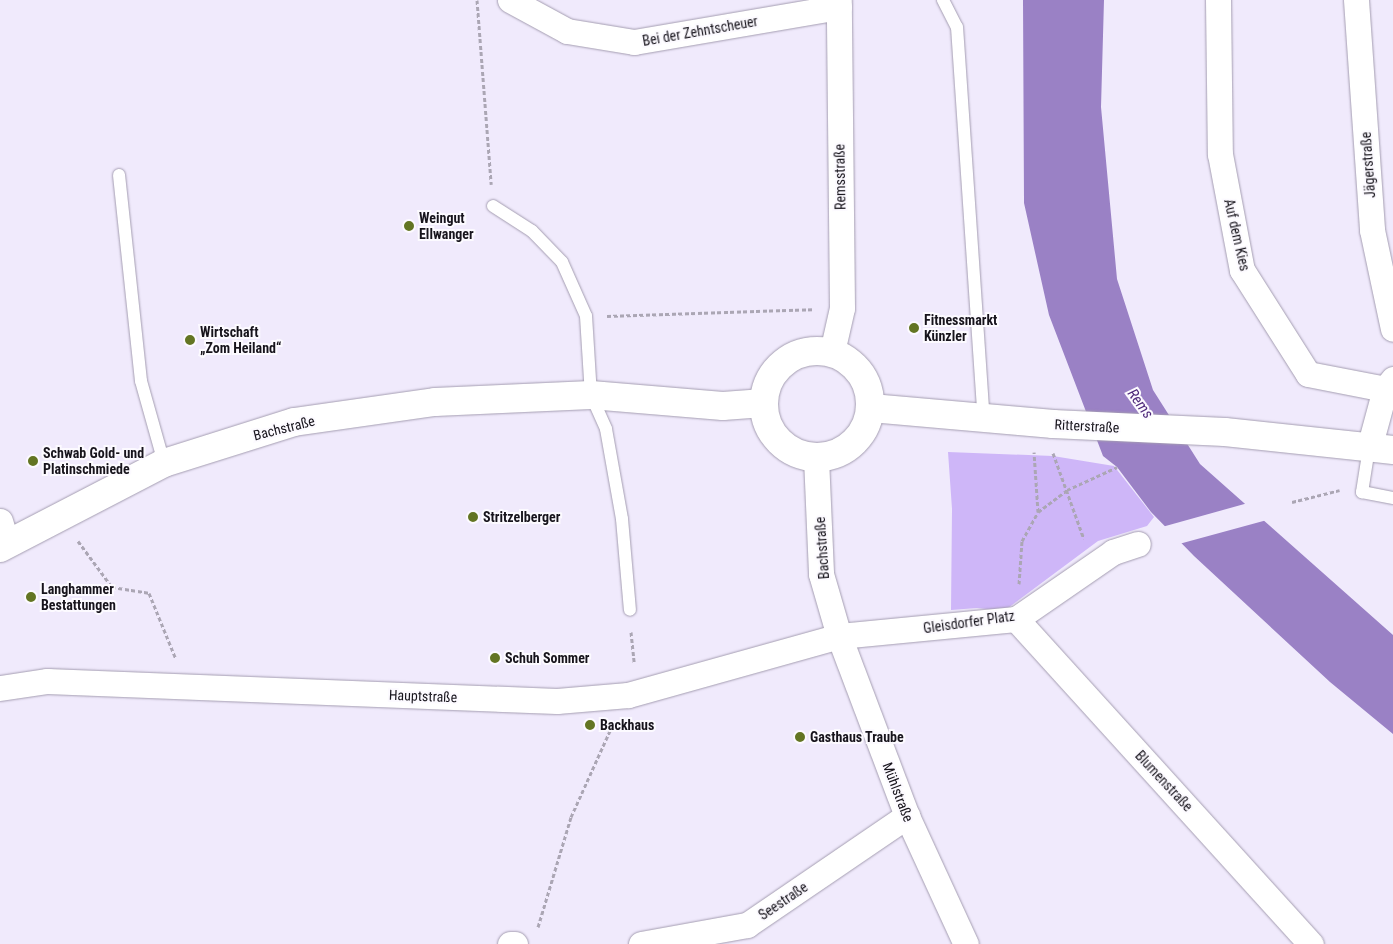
<!DOCTYPE html>
<meta charset="utf-8">
<style>
body{margin:0}
#map{position:relative;width:1393px;height:944px;overflow:hidden;background:#f0eafc;font-family:"Roboto Condensed",sans-serif}
div>[style]{position:absolute}
.green>*{inset:0;background:#ceb6f8}
.water>*{inset:0;background:#9a81c5}
.pier>*{inset:0;background:#f0eafc}
.path>*{height:3px;margin-top:-1.5px;transform-origin:0;background:repeating-linear-gradient(90deg,#aba6b4 0 4px,transparent 0 6.5px)}
.roads{filter:drop-shadow(0 0 1px #a49db1) drop-shadow(0 0 1px #a49db1)}
.lane>*{height:12px;margin:-6px;padding:0 6px;transform-origin:6px;border-radius:6px;background:#fff}
.street>*{height:25px;margin:-12.5px;padding:0 12.5px;transform-origin:12.5px;border-radius:12.5px;background:#fff}
.secondary>*{height:28px;margin:-14px;padding:0 14px;transform-origin:14px;border-radius:14px;background:#fff}
.secondary>.ring{margin:-14px;padding:0;box-sizing:content-box;background:none;border:28px solid #fff;border-radius:50%}
.dots>*{width:14px;height:14px;translate:-50% -50%;box-sizing:border-box;border:2px solid #fcfaff;border-radius:50%}
span{translate:-50% -50%;white-space:nowrap;text-align:center;line-height:1.15;-webkit-text-stroke:4px #fcfaff;paint-order:stroke}
.street-label{font-size:14px;color:#17141c}
.poi-label{font-size:14px;color:#17141c;font-weight:700}
.left{translate:0 -50%;text-align:left}
.water-label{font-size:15px;color:#4e297a;font-style:italic}
</style>
<div id="map">
<div class="green">
<i style="clip-path:polygon(948px 452px,1053px 456px,1114px 466px,1154px 517px,1147px 526px,1098px 541px,1004px 611px,977px 608px,951px 610px,952px 509px)"></i>
</div>
<div class="water">
<i style="clip-path:polygon(1023px 0,1104px 0,1101px 107px,1117px 279px,1153px 390px,1200px 464px,1393px 635px,1393px 734px,1330px 682px,1194px 556px,1151px 512px,1117px 467px,1103px 456px,1049px 315px,1024px 203px)"></i>
</div>
<div class="pier">
<i style="clip-path:polygon(1248px 503px,1267px 520px,1179px 544px,1162px 527px)"></i>
</div>
<div class="path">
<i style="left:477px;top:0;width:185px;rotate:85.6deg"></i>
<i style="left:607px;top:316px;width:207px;rotate:-1.9deg"></i>
<i style="left:1053px;top:453px;width:91px;rotate:70.2deg"></i>
<i style="left:1292px;top:502px;width:49px;rotate:-14deg"></i>
<i style="left:1038px;top:512px;width:36px;rotate:-37deg"></i>
<i style="left:1067px;top:490px;width:55px;rotate:-24.7deg"></i>
<i style="left:78px;top:541px;width:57px;rotate:53.5deg"></i>
<i style="left:112px;top:587px;width:37px;rotate:9deg"></i>
<i style="left:149px;top:593px;width:71px;rotate:67.8deg"></i>
<i style="left:1019px;top:584px;width:43px;rotate:-86deg"></i>
<i style="left:1022px;top:541px;width:33px;rotate:-61deg"></i>
<i style="left:1038px;top:512px;width:60px;rotate:-93.8deg"></i>
<i style="left:631px;top:632px;width:31px;rotate:84deg"></i>
<i style="left:538px;top:927px;width:115px;rotate:-73.3deg"></i>
<i style="left:571px;top:817px;width:102px;rotate:-65.7deg"></i>
</div>
<div class="roads">
<div class="lane">
<i style="left:943px;top:0;width:30px;rotate:63deg"></i>
<i style="left:957px;top:27px;width:393px;rotate:86.1deg"></i>
<i style="left:119px;top:175px;width:207px;rotate:83.9deg"></i>
<i style="left:141px;top:381px;width:85px;rotate:74.3deg"></i>
<i style="left:493px;top:206px;width:46px;rotate:32.7deg"></i>
<i style="left:532px;top:231px;width:43px;rotate:45.9deg"></i>
<i style="left:562px;top:262px;width:59px;rotate:66deg"></i>
<i style="left:586px;top:316px;width:79px;rotate:86.4deg"></i>
<i style="left:591px;top:395px;width:37px;rotate:66deg"></i>
<i style="left:606px;top:429px;width:91px;rotate:79.9deg"></i>
<i style="left:622px;top:519px;width:91px;rotate:85deg"></i>
<i style="left:1369px;top:448px;width:45px;rotate:99deg"></i>
<i style="left:1362px;top:492px;width:32px;rotate:11deg"></i>
</div>
<div class="street">
<i style="left:510px;top:0;width:65px;rotate:28.5deg"></i>
<i style="left:567px;top:31px;width:68px;rotate:9.3deg"></i>
<i style="left:634px;top:42px;width:208px;rotate:-9.7deg"></i>
<i style="left:1218px;top:0;width:154px;rotate:89.3deg"></i>
<i style="left:1220px;top:154px;width:118px;rotate:79.3deg"></i>
<i style="left:1242px;top:270px;width:123px;rotate:57.6deg"></i>
<i style="left:1308px;top:374px;width:78px;rotate:11deg"></i>
<i style="left:1356px;top:0;width:231px;rotate:86deg"></i>
<i style="left:1372px;top:230px;width:101px;rotate:78deg"></i>
<i style="left:832px;top:352px;width:45px;rotate:-77.2deg"></i>
<i style="left:842px;top:308px;width:308px;rotate:-90.6deg"></i>
<i style="left:1369px;top:448px;width:61px;rotate:-74.8deg"></i>
<i style="left:1385px;top:389px;width:13px;rotate:-51deg"></i>
<i style="left:816px;top:458px;width:116px;rotate:87.5deg"></i>
<i style="left:821px;top:574px;width:65px;rotate:73.8deg"></i>
<i style="left:839px;top:636px;width:192px;rotate:69.3deg"></i>
<i style="left:907px;top:816px;width:141px;rotate:65.3deg"></i>
<i style="left:0;top:521px;width:24px;rotate:73deg"></i>
<i style="left:1016px;top:619px;width:439px;rotate:47.8deg"></i>
<i style="left:0;top:688px;width:48px;rotate:-8.5deg"></i>
<i style="left:47px;top:681px;width:510px;rotate:2.25deg"></i>
<i style="left:557px;top:701px;width:71px;rotate:-4.8deg"></i>
<i style="left:628px;top:695px;width:219px;rotate:-15.6deg"></i>
<i style="left:839px;top:636px;width:178px;rotate:-5.5deg"></i>
<i style="left:1016px;top:619px;width:118px;rotate:-34.6deg"></i>
<i style="left:1113px;top:552px;width:26px;rotate:-18deg"></i>
<i style="left:510px;top:944px;width:5px"></i>
<i style="left:641px;top:944px;width:108px;rotate:-10.2deg"></i>
<i style="left:747px;top:925px;width:194px;rotate:-34.3deg"></i>
</div>
<div class="secondary">
<i class="ring" style="left:764px;top:351px;width:78px;height:78px"></i>
<i style="left:871px;top:408px;width:183px;rotate:5deg"></i>
<i style="left:1053px;top:424px;width:172px;rotate:2.7deg"></i>
<i style="left:1225px;top:432px;width:169px;rotate:6.1deg"></i>
<i style="left:0;top:548px;width:185px;rotate:-27.4deg"></i>
<i style="left:164px;top:463px;width:136px;rotate:-17.5deg"></i>
<i style="left:294px;top:422px;width:142px;rotate:-8.1deg"></i>
<i style="left:435px;top:402px;width:156px;rotate:-2.6deg"></i>
<i style="left:591px;top:395px;width:132px;rotate:4.8deg"></i>
<i style="left:723px;top:406px;width:41px;rotate:-4.2deg"></i>
</div>
</div>
<div class="dots">
<i style="left:409px;top:226px;background:#637523"></i>
<i style="left:914px;top:328px;background:#637523"></i>
<i style="left:190px;top:340px;background:#637523"></i>
<i style="left:33px;top:461px;background:#637523"></i>
<i style="left:473px;top:517px;background:#637523"></i>
<i style="left:31px;top:597px;background:#637523"></i>
<i style="left:495px;top:658px;background:#637523"></i>
<i style="left:590px;top:725px;background:#637523"></i>
<i style="left:800px;top:737px;background:#637523"></i>
</div>
<div class="street-label">
<span style="left:700px;top:31px;rotate:-10deg">Bei der Zehntscheuer</span>
<span style="left:1368px;top:165px;rotate:-94deg">Jägerstraße</span>
<span style="left:840px;top:177px;rotate:-91deg">Remsstraße</span>
<span style="left:1237px;top:235px;rotate:77deg">Auf dem Kies</span>
<span style="left:1087px;top:426px;rotate:3deg">Ritterstraße</span>
<span style="left:284px;top:428px;rotate:-14deg">Bachstraße</span>
<span style="left:822px;top:548px;rotate:-94deg">Bachstraße</span>
<span style="left:969px;top:622px;rotate:-8deg">Gleisdorfer Platz</span>
<span style="left:423px;top:696px;rotate:2deg">Hauptstraße</span>
<span style="left:1164px;top:781px;rotate:47deg">Blumenstraße</span>
<span style="left:898px;top:792px;rotate:69deg">Mühlstraße</span>
<span style="left:783px;top:901px;rotate:-34deg">Seestraße</span>
</div>
<div class="poi-label">
<span class="left" style="left:419px;top:226px">Weingut<br>Ellwanger</span>
<span class="left" style="left:924px;top:328px">Fitnessmarkt<br>Künzler</span>
<span class="left" style="left:200px;top:340px">Wirtschaft<br>„Zom Heiland“</span>
<span class="left" style="left:43px;top:461px">Schwab Gold- und<br>Platinschmiede</span>
<span class="left" style="left:483px;top:517px">Stritzelberger</span>
<span class="left" style="left:41px;top:597px">Langhammer<br>Bestattungen</span>
<span class="left" style="left:505px;top:658px">Schuh Sommer</span>
<span class="left" style="left:600px;top:725px">Backhaus</span>
<span class="left" style="left:810px;top:737px">Gasthaus Traube</span>
</div>
<div class="water-label">
<span style="left:1140px;top:404px;rotate:54deg">Rems</span>
</div>
</div>
